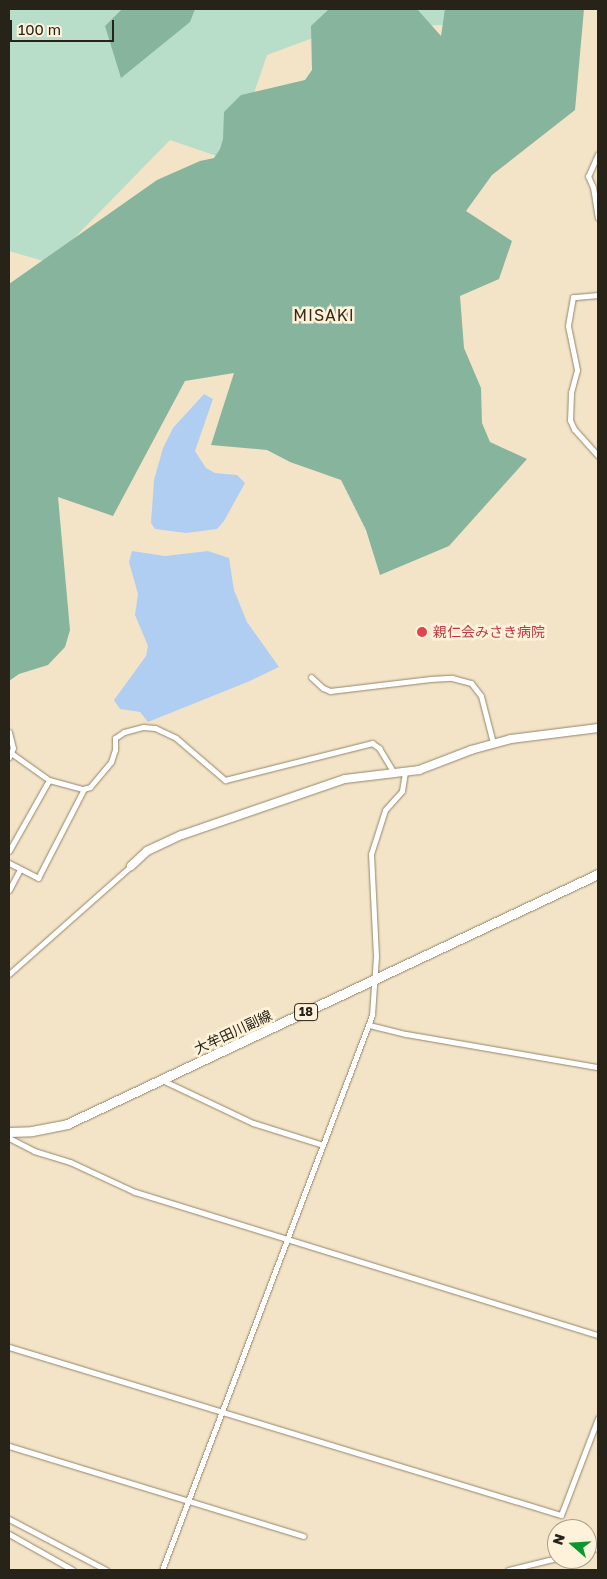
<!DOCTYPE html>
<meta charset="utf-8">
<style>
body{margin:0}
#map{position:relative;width:607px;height:1579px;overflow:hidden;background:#f4e4c7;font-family:"Golos Text","Noto Sans JP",sans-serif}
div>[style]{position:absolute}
.green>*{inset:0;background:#b8dec9}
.forest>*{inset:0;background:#86b49c}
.water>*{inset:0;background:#b0cef2}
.roads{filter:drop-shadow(0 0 1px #93856a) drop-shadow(0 0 1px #93856a)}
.street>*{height:5px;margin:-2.5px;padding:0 2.5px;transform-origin:2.5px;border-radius:2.5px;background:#fff}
.secondary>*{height:8px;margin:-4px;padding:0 4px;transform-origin:4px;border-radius:4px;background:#fff}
.primary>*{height:9px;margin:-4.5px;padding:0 4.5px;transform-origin:4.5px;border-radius:4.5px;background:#fff}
.dots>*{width:14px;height:14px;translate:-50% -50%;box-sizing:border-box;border:2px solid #fef2da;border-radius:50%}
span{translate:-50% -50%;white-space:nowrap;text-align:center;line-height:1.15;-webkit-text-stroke:5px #fef2da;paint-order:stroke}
.shield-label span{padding:1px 4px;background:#fef2da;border:1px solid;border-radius:4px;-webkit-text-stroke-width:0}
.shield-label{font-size:12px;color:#282318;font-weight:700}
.health-label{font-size:14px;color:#be3a42}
.left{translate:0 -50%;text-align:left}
.street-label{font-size:14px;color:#282318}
.quarter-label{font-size:16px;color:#372b13;letter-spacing:1px}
.frame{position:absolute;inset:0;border:10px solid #282318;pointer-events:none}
.north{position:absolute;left:547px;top:1519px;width:50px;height:50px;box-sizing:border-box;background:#fef2da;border:1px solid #a89f8c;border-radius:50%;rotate:289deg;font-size:14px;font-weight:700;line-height:20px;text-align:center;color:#282318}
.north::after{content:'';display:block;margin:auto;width:18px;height:22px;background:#0c982f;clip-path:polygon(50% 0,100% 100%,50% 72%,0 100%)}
.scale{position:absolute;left:10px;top:20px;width:104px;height:22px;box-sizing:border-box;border:2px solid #282318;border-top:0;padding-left:6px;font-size:15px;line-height:18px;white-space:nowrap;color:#282318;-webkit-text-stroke:4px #fef2da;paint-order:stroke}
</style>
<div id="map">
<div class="green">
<i style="clip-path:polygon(9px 9px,120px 9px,122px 65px,174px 9px,358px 9px,348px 25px,267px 55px,231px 161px,170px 140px,50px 263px,9px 251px)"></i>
<i style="clip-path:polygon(409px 9px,459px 9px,460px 24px,421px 26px)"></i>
</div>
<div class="forest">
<i style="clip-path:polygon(122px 9px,195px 9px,190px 22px,121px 78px,105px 26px)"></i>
<i style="clip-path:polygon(329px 9px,417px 9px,441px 36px,445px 9px,584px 9px,575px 110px,492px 175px,466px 211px,512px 241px,499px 279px,460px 296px,464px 348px,481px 388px,482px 423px,490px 442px,527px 459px,449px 546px,380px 575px,366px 530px,341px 480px,290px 462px,267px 450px,211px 445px,234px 373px,185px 381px,113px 516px,58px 497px,70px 630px,65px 647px,48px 665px,19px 674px,9px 681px,9px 284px,157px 180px,200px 161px,214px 158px,220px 149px,223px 139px,224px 112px,241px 95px,305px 80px,312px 70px,311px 26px)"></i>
</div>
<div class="water">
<i style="clip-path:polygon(204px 394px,213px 399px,195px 451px,206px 468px,215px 473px,237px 475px,245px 483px,224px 521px,217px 529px,186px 533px,155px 529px,151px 523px,154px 480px,163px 448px,173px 428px)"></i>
<i style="clip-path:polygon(132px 551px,165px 556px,208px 551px,229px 558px,234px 590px,247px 622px,279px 667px,250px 681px,148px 722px,140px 712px,120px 709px,114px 700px,146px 656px,148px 646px,135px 615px,138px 594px,129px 562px)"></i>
</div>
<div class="roads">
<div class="street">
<i style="left:598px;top:154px;width:24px;rotate:114deg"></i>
<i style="left:588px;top:176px;width:12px;rotate:66deg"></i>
<i style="left:593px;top:187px;width:31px;rotate:81deg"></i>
<i style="left:598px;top:295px;width:25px;rotate:175deg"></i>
<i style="left:573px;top:297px;width:29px;rotate:100deg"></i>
<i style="left:568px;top:326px;width:45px;rotate:78.4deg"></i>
<i style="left:577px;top:370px;width:24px;rotate:105deg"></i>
<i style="left:571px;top:393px;width:27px;rotate:92deg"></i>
<i style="left:570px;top:420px;width:10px;rotate:66deg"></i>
<i style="left:574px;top:429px;width:36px;rotate:48deg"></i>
<i style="left:311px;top:677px;width:16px;rotate:43deg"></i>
<i style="left:323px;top:688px;width:8px;rotate:23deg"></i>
<i style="left:330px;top:691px;width:101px;rotate:-6.8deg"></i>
<i style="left:430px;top:679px;width:22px;rotate:-3deg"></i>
<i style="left:452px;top:678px;width:20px;rotate:15deg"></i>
<i style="left:471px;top:683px;width:16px;rotate:52deg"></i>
<i style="left:481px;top:696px;width:49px;rotate:75.7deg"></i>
<i style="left:9px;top:732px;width:16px;rotate:76deg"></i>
<i style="left:13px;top:748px;width:10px;rotate:114deg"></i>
<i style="left:11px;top:753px;width:47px;rotate:35.4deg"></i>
<i style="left:49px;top:780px;width:35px;rotate:15deg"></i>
<i style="left:83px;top:789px;width:7px;rotate:-16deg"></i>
<i style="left:90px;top:787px;width:33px;rotate:-50deg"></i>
<i style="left:111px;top:762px;width:13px;rotate:-72deg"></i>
<i style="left:115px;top:750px;width:12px;rotate:-90deg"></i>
<i style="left:115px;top:738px;width:11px;rotate:-34deg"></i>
<i style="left:124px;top:732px;width:20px;rotate:-15deg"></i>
<i style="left:143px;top:727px;width:12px;rotate:5deg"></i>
<i style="left:155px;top:728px;width:23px;rotate:25deg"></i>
<i style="left:176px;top:738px;width:65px;rotate:40.6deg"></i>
<i style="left:225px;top:780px;width:152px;rotate:-14.1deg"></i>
<i style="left:372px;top:743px;width:9px;rotate:36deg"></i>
<i style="left:379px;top:748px;width:29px;rotate:59deg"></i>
<i style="left:9px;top:851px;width:81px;rotate:-60.6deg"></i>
<i style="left:9px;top:863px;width:33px;rotate:27deg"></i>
<i style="left:38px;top:878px;width:100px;rotate:-62.7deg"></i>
<i style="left:9px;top:890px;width:24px;rotate:-62deg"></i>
<i style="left:9px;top:974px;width:163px;rotate:-41.5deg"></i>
<i style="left:369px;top:1025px;width:38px;rotate:14deg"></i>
<i style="left:406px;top:1034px;width:195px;rotate:9.8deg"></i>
<i style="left:162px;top:1080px;width:101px;rotate:25.3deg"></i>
<i style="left:253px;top:1123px;width:73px;rotate:17.4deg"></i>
<i style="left:9px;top:1138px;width:28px;rotate:27deg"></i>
<i style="left:34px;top:1151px;width:38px;rotate:17deg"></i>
<i style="left:70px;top:1162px;width:72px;rotate:24.8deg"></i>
<i style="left:135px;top:1192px;width:485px;rotate:17.2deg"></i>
<i style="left:9px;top:1347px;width:577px;rotate:16.93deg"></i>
<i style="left:561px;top:1515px;width:104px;rotate:-69.1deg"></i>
<i style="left:9px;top:1446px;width:308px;rotate:17deg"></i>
<i style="left:9px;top:1519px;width:110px;rotate:27.7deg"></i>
<i style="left:9px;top:1534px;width:73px;rotate:29.4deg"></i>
<i style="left:587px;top:1550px;width:11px;rotate:-10deg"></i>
<i style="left:162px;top:1570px;width:593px;rotate:-69.27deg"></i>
<i style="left:372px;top:1015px;width:59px;rotate:-86.1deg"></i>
<i style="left:376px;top:956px;width:102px;rotate:-92.8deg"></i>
<i style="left:371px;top:854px;width:46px;rotate:-72.3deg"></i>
<i style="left:385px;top:810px;width:25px;rotate:-48deg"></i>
<i style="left:402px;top:791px;width:19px;rotate:-81deg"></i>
<i style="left:508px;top:1570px;width:50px;rotate:-13.8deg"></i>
</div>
<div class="secondary">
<i style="left:131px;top:866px;width:22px;rotate:-43deg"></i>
<i style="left:147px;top:851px;width:38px;rotate:-25deg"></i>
<i style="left:182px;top:835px;width:172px;rotate:-19deg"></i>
<i style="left:345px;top:779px;width:75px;rotate:-6.9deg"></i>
<i style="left:419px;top:770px;width:56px;rotate:-21deg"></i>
<i style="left:471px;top:750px;width:41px;rotate:-15.4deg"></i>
<i style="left:511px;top:739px;width:88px;rotate:-7.2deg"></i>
</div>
<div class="primary">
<i style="left:9px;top:1132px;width:23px;rotate:-2deg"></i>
<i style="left:32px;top:1131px;width:36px;rotate:-11deg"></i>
<i style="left:67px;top:1124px;width:587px;rotate:-25.21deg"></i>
</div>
</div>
<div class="dots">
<i style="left:422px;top:632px;background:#e0444e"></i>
</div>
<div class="shield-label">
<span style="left:306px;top:1012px">18</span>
</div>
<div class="health-label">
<span class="left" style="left:433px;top:632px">親仁会みさき病院</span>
</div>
<div class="street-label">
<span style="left:233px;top:1032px;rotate:-25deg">大牟田川副線</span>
</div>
<div class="quarter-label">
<span style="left:324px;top:315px">MISAKI</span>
</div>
<div class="frame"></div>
<div class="north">N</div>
<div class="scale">100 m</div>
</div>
